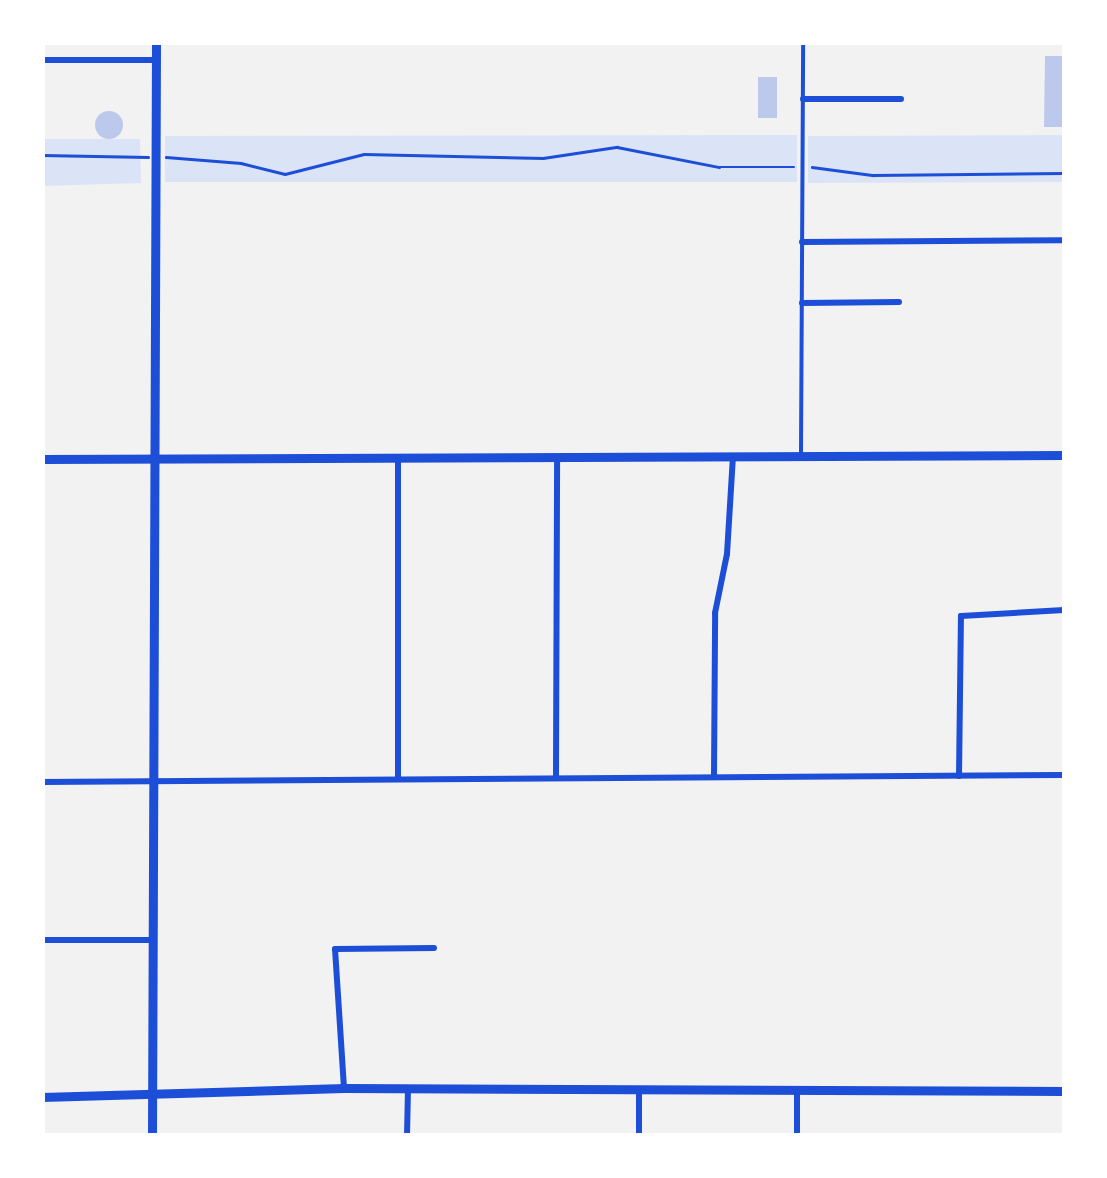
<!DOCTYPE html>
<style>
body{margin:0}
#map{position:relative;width:1107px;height:1178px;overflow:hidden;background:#f2f2f2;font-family:"Varela Round",sans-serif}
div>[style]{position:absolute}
.green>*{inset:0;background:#dbe4f7}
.building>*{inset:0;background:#bdc9ec}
.round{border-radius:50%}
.path>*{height:2.5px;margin:-1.25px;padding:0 1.25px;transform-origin:1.25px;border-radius:1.25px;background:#1d4ed8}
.service>*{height:4px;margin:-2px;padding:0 2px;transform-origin:2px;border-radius:2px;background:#1d4ed8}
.minor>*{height:6px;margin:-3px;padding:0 3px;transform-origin:3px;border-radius:3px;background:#1d4ed8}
.tertiary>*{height:9px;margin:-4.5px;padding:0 4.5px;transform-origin:4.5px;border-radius:4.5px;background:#1d4ed8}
span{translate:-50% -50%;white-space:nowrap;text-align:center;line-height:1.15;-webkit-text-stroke:8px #fff;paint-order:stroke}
.frame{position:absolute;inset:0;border:45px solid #fff;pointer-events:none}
</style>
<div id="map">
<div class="green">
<i style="clip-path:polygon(797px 135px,797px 182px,165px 182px,165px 136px)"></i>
<i style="clip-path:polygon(1064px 135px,1064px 182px,808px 183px,808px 136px)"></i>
<i style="clip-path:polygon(42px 139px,140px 139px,141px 183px,43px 186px)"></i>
</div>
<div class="building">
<i style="clip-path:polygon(1045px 56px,1064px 56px,1063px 127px,1044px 127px)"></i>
<i style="clip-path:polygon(758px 77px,777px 77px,777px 118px,758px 118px)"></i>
<i class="round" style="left:95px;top:111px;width:28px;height:28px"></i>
</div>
<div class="path">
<i style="left:42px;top:155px;width:106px;rotate:1.1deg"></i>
<i style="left:166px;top:157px;width:75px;rotate:4.6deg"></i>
<i style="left:241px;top:163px;width:45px;rotate:14deg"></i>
<i style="left:285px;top:174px;width:81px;rotate:-14.2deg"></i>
<i style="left:364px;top:154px;width:179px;rotate:1.3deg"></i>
<i style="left:543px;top:158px;width:75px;rotate:-8.5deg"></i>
<i style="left:617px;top:147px;width:104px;rotate:11.1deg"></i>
<i style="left:719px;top:167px;width:75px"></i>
<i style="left:812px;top:167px;width:62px;rotate:7.5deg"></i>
<i style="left:873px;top:175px;width:191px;rotate:-0.6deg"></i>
</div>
<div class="service">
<i style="left:801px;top:453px;width:411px;rotate:-89.7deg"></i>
</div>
<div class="minor">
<i style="left:42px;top:60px;width:114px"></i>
<i style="left:803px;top:99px;width:98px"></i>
<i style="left:802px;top:242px;width:262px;rotate:-0.4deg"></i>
<i style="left:802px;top:303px;width:97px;rotate:-0.6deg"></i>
<i style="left:556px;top:775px;width:318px;rotate:-89.8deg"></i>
<i style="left:714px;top:776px;width:163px;rotate:-89.6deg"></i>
<i style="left:715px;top:613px;width:60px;rotate:-78.5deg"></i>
<i style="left:727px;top:554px;width:97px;rotate:-86.5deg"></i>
<i style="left:959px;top:776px;width:160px;rotate:-89.3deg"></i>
<i style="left:961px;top:616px;width:103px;rotate:-3.3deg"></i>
<i style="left:398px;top:777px;width:319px;rotate:-90deg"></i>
<i style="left:42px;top:782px;width:1022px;rotate:-0.39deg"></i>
<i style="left:42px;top:940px;width:111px"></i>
<i style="left:344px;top:1088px;width:139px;rotate:-93.7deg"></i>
<i style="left:335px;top:949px;width:99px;rotate:-0.6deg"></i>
<i style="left:639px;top:1089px;width:47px;rotate:90deg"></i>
<i style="left:407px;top:1136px;width:48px;rotate:-88.8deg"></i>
<i style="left:797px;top:1136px;width:45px;rotate:-90deg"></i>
</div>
<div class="tertiary">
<i style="left:42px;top:459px;width:1022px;rotate:-0.22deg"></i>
<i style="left:42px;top:1097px;width:302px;rotate:-1.7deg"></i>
<i style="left:344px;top:1088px;width:720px;rotate:0.24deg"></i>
<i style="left:152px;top:1136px;width:1094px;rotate:-89.79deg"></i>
</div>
<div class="frame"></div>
</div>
